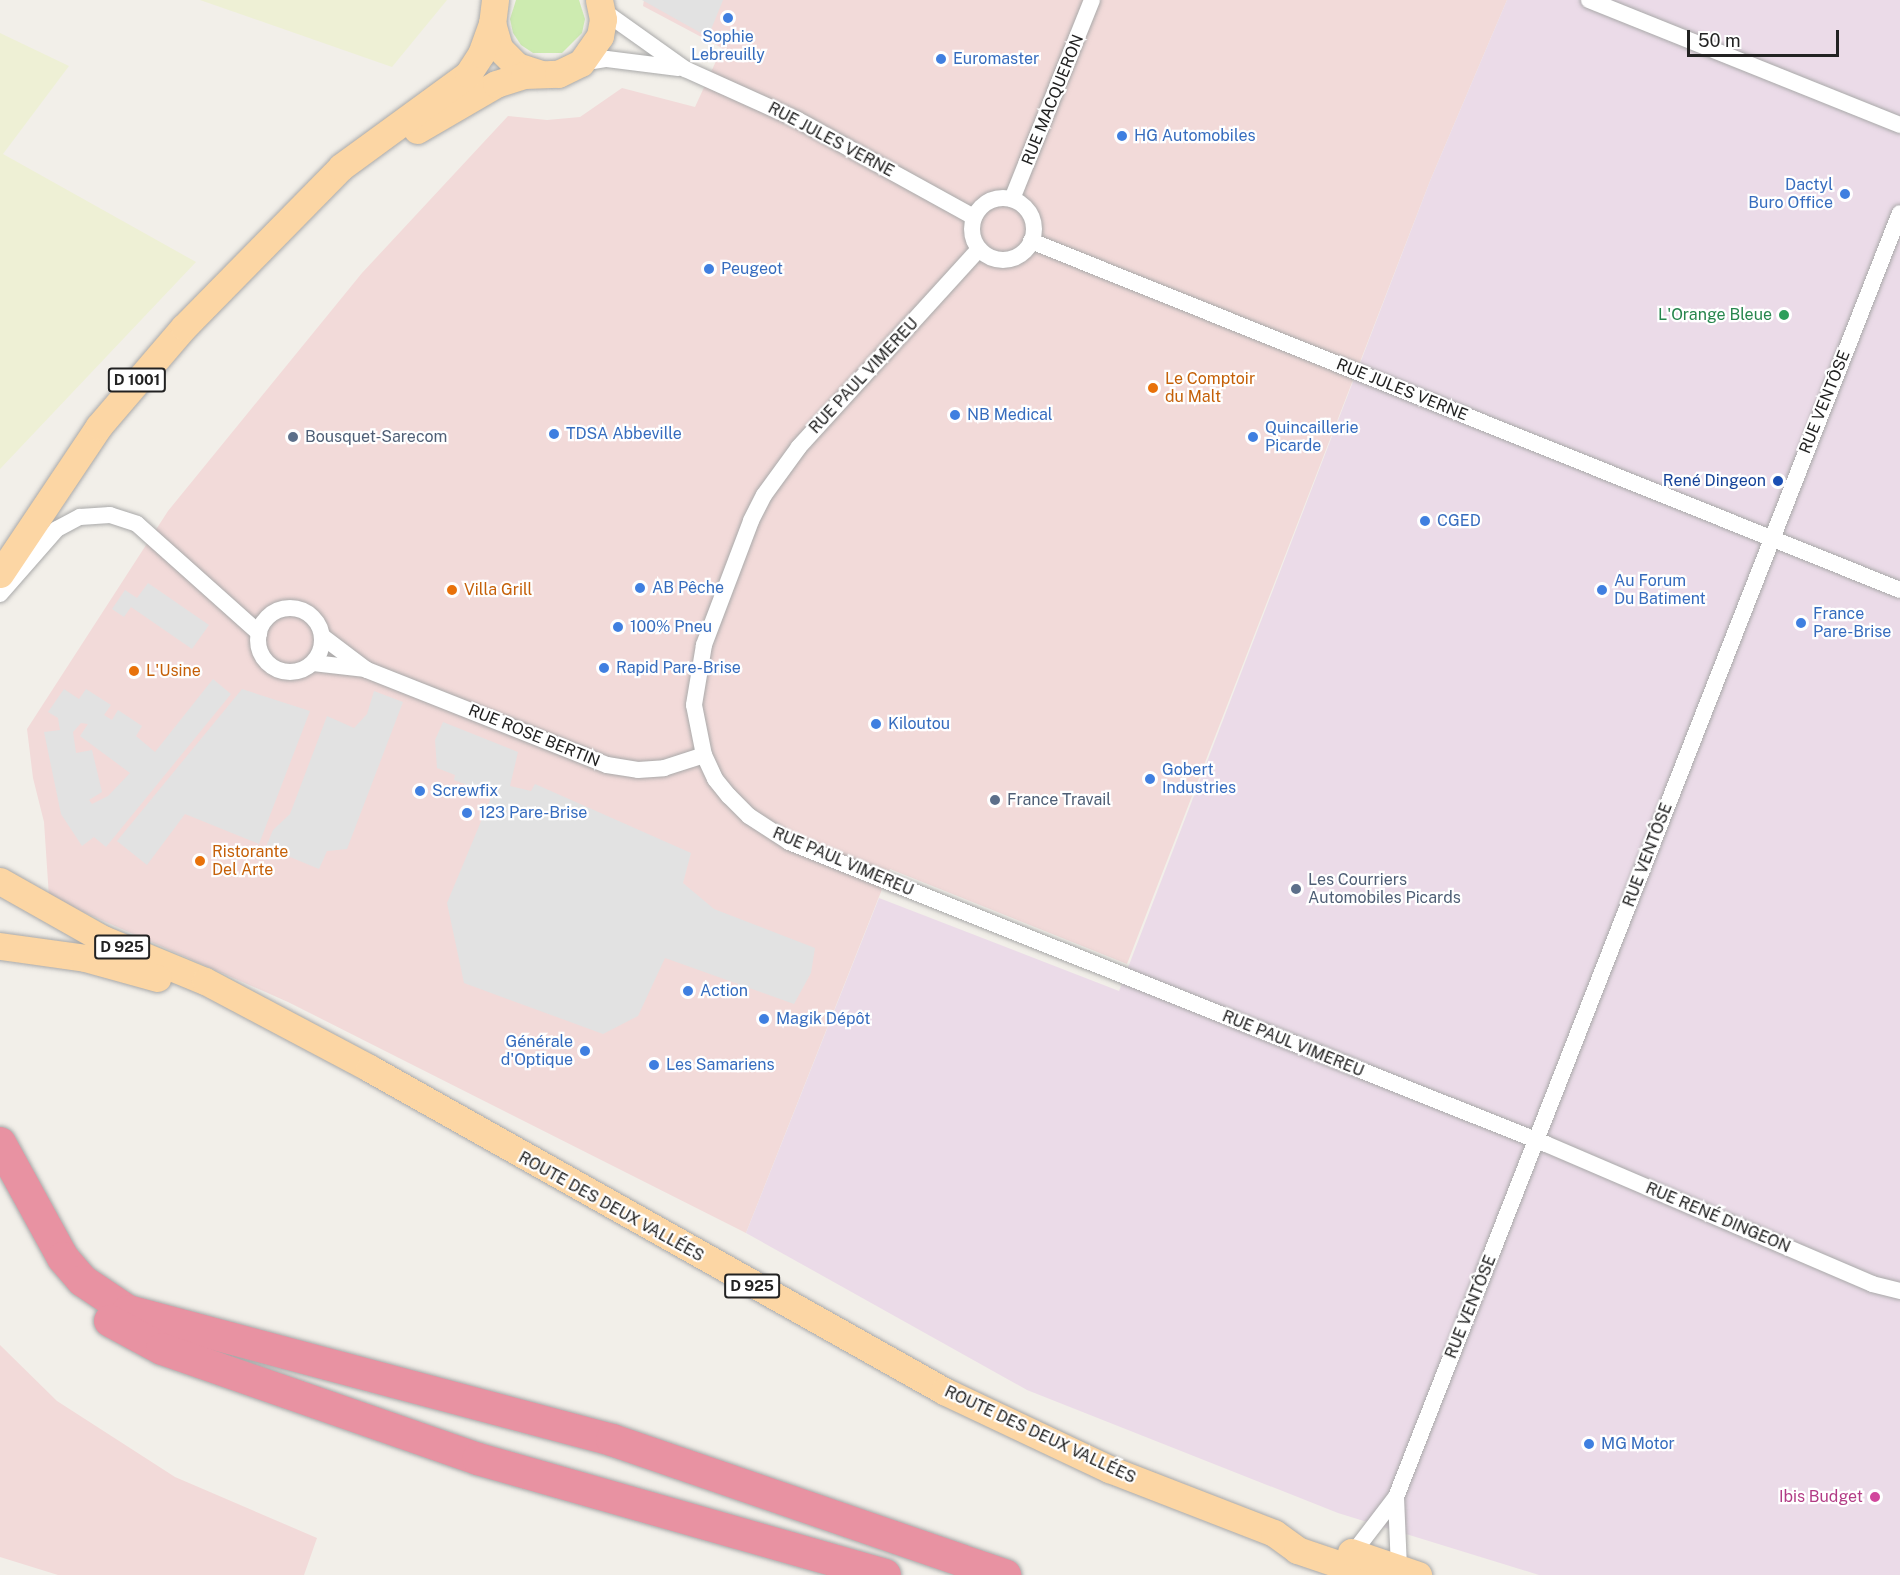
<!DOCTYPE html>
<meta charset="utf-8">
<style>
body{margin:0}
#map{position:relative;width:1900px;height:1575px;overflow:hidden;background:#f2efe9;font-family:"Public Sans",sans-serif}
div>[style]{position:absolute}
.commercial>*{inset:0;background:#f2dad9}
.industrial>*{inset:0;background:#ebdbe8}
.farmland>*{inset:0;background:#eef0d5}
.grass>*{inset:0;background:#cdebb0}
.parking>*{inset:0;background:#e2e2e2}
.roads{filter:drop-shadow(0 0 2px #a9a9a9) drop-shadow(0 0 2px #a9a9a9)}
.street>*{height:16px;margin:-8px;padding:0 8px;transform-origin:8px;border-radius:8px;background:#fff}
.street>.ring{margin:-8px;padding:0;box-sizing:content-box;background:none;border:16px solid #fff;border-radius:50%}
.primary>*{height:27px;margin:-13.5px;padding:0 13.5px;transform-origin:13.5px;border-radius:13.5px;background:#fcd6a4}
.highway>*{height:32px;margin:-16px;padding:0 16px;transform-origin:16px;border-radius:16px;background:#e892a2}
.dots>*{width:16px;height:16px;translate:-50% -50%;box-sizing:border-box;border:3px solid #fff;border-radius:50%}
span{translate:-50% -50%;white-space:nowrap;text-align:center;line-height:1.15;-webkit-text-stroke:4.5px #fff;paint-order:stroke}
.shield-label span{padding:2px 4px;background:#fff;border:2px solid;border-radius:4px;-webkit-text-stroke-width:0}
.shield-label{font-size:15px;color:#222;font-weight:700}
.shop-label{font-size:16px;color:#366cbe}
.left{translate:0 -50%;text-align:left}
.right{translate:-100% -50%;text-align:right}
.street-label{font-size:16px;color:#222}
.leisure-label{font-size:16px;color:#27864d}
.food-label{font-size:16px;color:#c56008}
.service-label{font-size:16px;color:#4e5e75}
.transit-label{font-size:16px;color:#164399}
.hotel-label{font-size:16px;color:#b23c85}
.scale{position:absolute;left:1687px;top:30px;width:152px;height:27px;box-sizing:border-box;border:3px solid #222;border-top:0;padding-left:8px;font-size:18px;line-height:21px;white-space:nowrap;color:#222;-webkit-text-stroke:4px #fff;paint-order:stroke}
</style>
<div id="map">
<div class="commercial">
<i style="clip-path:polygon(644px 0,1507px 0,1430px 181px,1127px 964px,890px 869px,746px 1233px,288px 1002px,49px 897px,44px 822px,33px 778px,27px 729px,168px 511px,362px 273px,508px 116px,547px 120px,580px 117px,622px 88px,695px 107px,722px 48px,643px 6px)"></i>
<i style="clip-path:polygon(0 1345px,57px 1401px,175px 1477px,317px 1538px,304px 1575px,58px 1575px,0 1557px)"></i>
</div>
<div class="industrial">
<i style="clip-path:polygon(1507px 0,1900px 0,1900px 1575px,1539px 1575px,1338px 1513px,1027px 1390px,746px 1233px,879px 898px,1119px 991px,1430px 181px)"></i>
</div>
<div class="farmland">
<i style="clip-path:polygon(200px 0,447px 0,392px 67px)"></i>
<i style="clip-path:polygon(0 33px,69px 66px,3px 154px,196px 262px,0 469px)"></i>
</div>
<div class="grass">
<i style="clip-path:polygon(516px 0,579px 0,585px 19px,582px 33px,562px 53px,533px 53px,521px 45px,513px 33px,510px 19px)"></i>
</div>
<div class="parking">
<i style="clip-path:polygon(642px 0,723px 0,708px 37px)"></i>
<i style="clip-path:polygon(148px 583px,209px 625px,192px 649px,131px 607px,124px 617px,112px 609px,125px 590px,137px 598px)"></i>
<i style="clip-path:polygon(evenodd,213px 679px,231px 694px,106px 847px,94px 837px,82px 846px,61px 814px,44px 732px,60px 730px,58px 718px,48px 712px,64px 689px,79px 699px,86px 689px,111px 705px,104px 715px,112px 720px,118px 710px,142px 726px,136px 736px,155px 752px,213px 679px,81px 723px,88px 724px,80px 736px,130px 773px,108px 796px,92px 804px,89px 800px,102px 792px,92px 750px,76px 753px,73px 732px,81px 723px)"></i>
<i style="clip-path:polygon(242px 689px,310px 711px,259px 844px,185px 814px,147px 865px,117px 841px)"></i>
<i style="clip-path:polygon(374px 691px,403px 702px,347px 849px,327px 851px,319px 869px,266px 847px,273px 830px,290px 814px,327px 716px,354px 728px,367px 714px)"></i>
<i style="clip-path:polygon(443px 722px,518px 752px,510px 786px,531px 791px,535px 784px,691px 853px,683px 883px,714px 909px,815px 948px,811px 973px,794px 1004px,665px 958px,638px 1016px,603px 1034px,464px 983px,447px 903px,492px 795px,454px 780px,455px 775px,437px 768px,435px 740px)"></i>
</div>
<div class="roads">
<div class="street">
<i style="left:1589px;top:0;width:335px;rotate:21.9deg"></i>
<i style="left:602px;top:10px;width:102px;rotate:35.4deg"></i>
<i style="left:685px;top:69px;width:124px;rotate:24.3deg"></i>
<i style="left:798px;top:120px;width:201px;rotate:28.9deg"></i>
<i style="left:581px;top:63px;width:26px;rotate:-9deg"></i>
<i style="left:607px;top:59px;width:72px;rotate:7.2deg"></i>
<i class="ring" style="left:972px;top:198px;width:46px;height:46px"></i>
<i style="left:1012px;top:199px;width:214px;rotate:-68.1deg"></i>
<i style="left:1031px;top:241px;width:936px;rotate:21.88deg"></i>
<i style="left:979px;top:249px;width:268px;rotate:132.3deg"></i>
<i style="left:799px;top:447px;width:59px;rotate:126.1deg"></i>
<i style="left:764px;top:495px;width:29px;rotate:117deg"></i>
<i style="left:751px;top:521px;width:133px;rotate:110.8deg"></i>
<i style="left:704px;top:645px;width:61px;rotate:99.5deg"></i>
<i style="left:694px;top:705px;width:51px;rotate:78.7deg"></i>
<i style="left:704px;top:755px;width:26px;rotate:65deg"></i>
<i style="left:715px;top:779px;width:22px;rotate:51deg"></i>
<i style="left:729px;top:796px;width:28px;rotate:45deg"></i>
<i style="left:749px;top:816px;width:48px;rotate:33deg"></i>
<i style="left:789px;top:842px;width:815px;rotate:21.75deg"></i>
<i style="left:1546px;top:1144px;width:355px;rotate:23.2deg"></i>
<i style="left:1872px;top:1284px;width:29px;rotate:14deg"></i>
<i style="left:0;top:594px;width:86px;rotate:-48.8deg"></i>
<i style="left:57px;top:529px;width:26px;rotate:-28deg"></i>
<i style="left:80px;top:517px;width:30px;rotate:-4deg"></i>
<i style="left:110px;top:515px;width:28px;rotate:18deg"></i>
<i style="left:137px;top:524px;width:164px;rotate:41.8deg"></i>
<i class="ring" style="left:258px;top:608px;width:48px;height:48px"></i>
<i style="left:323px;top:637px;width:55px;rotate:36.9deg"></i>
<i style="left:367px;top:670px;width:258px;rotate:21.6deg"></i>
<i style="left:607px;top:765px;width:31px;rotate:9deg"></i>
<i style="left:638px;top:770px;width:26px;rotate:-4deg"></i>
<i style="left:664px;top:768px;width:42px;rotate:-18deg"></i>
<i style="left:313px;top:663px;width:53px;rotate:6.5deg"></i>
<i style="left:1396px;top:1497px;width:71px;rotate:87.6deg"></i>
<i style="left:1353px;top:1553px;width:71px;rotate:-52.5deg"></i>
<i style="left:1396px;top:1497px;width:1379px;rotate:-68.57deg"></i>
</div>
<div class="primary">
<i style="left:495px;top:0;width:23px;rotate:97deg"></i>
<i style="left:492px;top:23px;width:26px;rotate:74deg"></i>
<i style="left:499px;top:48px;width:25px;rotate:45deg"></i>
<i style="left:517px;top:66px;width:25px;rotate:18deg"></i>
<i style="left:417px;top:130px;width:91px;rotate:-30.2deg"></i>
<i style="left:496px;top:84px;width:29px;rotate:-18deg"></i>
<i style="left:524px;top:75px;width:34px;rotate:-2deg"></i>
<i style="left:558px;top:74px;width:25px;rotate:-26deg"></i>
<i style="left:581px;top:63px;width:33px;rotate:-55deg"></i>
<i style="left:600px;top:36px;width:17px;rotate:-80deg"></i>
<i style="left:603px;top:19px;width:19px;rotate:-102deg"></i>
<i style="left:0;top:574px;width:178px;rotate:-56.2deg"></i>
<i style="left:99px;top:426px;width:130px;rotate:-49.4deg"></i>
<i style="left:184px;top:327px;width:224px;rotate:-45.5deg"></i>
<i style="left:341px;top:167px;width:157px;rotate:-36.2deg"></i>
<i style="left:468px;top:74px;width:24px;rotate:-57deg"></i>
<i style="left:481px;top:54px;width:33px;rotate:-70deg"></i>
<i style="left:0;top:881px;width:118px;rotate:29.4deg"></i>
<i style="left:103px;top:939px;width:110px;rotate:22.4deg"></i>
<i style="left:205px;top:981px;width:186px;rotate:27.9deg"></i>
<i style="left:369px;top:1068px;width:660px;rotate:29.32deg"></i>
<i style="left:944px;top:1391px;width:183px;rotate:25.3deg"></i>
<i style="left:1109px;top:1469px;width:177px;rotate:21.2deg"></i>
<i style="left:1274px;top:1533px;width:29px;rotate:36deg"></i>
<i style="left:1297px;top:1550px;width:78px;rotate:18.7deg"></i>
<i style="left:0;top:946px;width:86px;rotate:8deg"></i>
<i style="left:85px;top:958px;width:75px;rotate:15.5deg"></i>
<i style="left:1351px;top:1552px;width:71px;rotate:18.9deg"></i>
</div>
<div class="highway">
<i style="left:0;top:1143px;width:131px;rotate:61.3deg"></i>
<i style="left:63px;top:1258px;width:30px;rotate:49deg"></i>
<i style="left:83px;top:1281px;width:54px;rotate:33.7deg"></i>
<i style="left:128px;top:1311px;width:501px;rotate:14.92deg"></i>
<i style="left:612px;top:1440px;width:416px;rotate:19deg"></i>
<i style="left:110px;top:1321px;width:59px;rotate:28.3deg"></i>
<i style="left:162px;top:1349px;width:335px;rotate:19.2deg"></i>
<i style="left:478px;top:1459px;width:423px;rotate:15.9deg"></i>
</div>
</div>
<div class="dots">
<i style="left:728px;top:18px;background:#3f7fe0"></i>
<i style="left:941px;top:59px;background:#3f7fe0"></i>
<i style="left:1122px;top:136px;background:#3f7fe0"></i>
<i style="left:1845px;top:194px;background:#3f7fe0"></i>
<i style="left:709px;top:269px;background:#3f7fe0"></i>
<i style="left:1784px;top:315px;background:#2e9e5b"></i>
<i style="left:1153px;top:388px;background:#e8710a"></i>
<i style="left:955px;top:415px;background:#3f7fe0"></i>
<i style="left:554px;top:434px;background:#3f7fe0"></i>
<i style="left:293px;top:437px;background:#5c6f8a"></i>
<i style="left:1253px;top:437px;background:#3f7fe0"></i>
<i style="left:1778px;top:481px;background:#1a4fb4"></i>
<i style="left:1425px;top:521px;background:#3f7fe0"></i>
<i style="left:640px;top:588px;background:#3f7fe0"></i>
<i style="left:452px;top:590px;background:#e8710a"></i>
<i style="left:1602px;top:590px;background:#3f7fe0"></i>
<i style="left:1801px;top:623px;background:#3f7fe0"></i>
<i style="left:618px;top:627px;background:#3f7fe0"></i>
<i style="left:604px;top:668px;background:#3f7fe0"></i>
<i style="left:134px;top:671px;background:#e8710a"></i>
<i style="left:876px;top:724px;background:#3f7fe0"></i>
<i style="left:1150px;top:779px;background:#3f7fe0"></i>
<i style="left:420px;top:791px;background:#3f7fe0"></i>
<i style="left:995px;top:800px;background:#5c6f8a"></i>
<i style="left:467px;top:813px;background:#3f7fe0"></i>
<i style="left:200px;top:861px;background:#e8710a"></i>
<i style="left:1296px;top:889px;background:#5c6f8a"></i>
<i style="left:688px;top:991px;background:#3f7fe0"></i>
<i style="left:764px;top:1019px;background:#3f7fe0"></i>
<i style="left:585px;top:1051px;background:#3f7fe0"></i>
<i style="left:654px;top:1065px;background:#3f7fe0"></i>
<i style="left:1589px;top:1444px;background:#3f7fe0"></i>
<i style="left:1875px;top:1497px;background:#d1479c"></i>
</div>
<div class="shield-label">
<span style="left:137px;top:380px">D 1001</span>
<span style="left:122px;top:947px">D 925</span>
<span style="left:752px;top:1286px">D 925</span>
</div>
<div class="shop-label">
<span style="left:728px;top:46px">Sophie<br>Lebreuilly</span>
<span class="left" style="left:953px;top:59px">Euromaster</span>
<span class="left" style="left:1134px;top:136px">HG Automobiles</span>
<span class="right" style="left:1833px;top:194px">Dactyl<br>Buro Office</span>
<span class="left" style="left:721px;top:269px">Peugeot</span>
<span class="left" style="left:967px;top:415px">NB Medical</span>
<span class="left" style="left:1265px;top:437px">Quincaillerie<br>Picarde</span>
<span class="left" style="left:566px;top:434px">TDSA Abbeville</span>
<span class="left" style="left:1437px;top:521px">CGED</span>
<span class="left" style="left:1614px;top:590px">Au Forum<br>Du Batiment</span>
<span class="left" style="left:652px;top:588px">AB Pêche</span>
<span class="left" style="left:1813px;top:623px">France<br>Pare-Brise</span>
<span class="left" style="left:630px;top:627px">100% Pneu</span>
<span class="left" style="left:616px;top:668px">Rapid Pare-Brise</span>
<span class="left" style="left:888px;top:724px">Kiloutou</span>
<span class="left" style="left:1162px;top:779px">Gobert<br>Industries</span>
<span class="left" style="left:432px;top:791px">Screwfix</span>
<span class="left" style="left:479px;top:813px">123 Pare-Brise</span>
<span class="left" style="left:700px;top:991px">Action</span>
<span class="left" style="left:776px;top:1019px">Magik Dépôt</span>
<span class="right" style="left:573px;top:1051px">Générale<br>d'Optique</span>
<span class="left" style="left:666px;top:1065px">Les Samariens</span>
<span class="left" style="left:1601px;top:1444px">MG Motor</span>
</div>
<div class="street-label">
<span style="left:1053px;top:100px;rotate:-68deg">RUE MACQUERON</span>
<span style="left:831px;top:140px;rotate:28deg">RUE JULES VERNE</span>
<span style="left:864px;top:376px;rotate:-47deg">RUE PAUL VIMEREU</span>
<span style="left:1402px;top:390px;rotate:22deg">RUE JULES VERNE</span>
<span style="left:1825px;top:402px;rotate:-68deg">RUE VENTÔSE</span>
<span style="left:534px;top:736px;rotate:22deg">RUE ROSE BERTIN</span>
<span style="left:1648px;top:855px;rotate:-69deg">RUE VENTÔSE</span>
<span style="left:843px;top:862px;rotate:23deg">RUE PAUL VIMEREU</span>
<span style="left:1293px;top:1044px;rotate:22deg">RUE PAUL VIMEREU</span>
<span style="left:611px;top:1207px;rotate:29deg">ROUTE DES DEUX VALLÉES</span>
<span style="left:1718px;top:1218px;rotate:23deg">RUE RENÉ DINGEON</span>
<span style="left:1471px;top:1307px;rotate:-68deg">RUE VENTÔSE</span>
<span style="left:1040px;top:1435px;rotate:25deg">ROUTE DES DEUX VALLÉES</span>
</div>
<div class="leisure-label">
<span class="right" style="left:1772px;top:315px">L'Orange Bleue</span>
</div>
<div class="food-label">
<span class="left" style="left:1165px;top:388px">Le Comptoir<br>du Malt</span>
<span class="left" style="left:464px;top:590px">Villa Grill</span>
<span class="left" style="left:146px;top:671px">L'Usine</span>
<span class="left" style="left:212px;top:861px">Ristorante<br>Del Arte</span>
</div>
<div class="service-label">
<span class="left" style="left:305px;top:437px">Bousquet-Sarecom</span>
<span class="left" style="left:1007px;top:800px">France Travail</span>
<span class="left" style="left:1308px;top:889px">Les Courriers<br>Automobiles Picards</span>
</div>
<div class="transit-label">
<span class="right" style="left:1766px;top:481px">René Dingeon</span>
</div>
<div class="hotel-label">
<span class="right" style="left:1863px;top:1497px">Ibis Budget</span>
</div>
<div class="scale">50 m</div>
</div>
